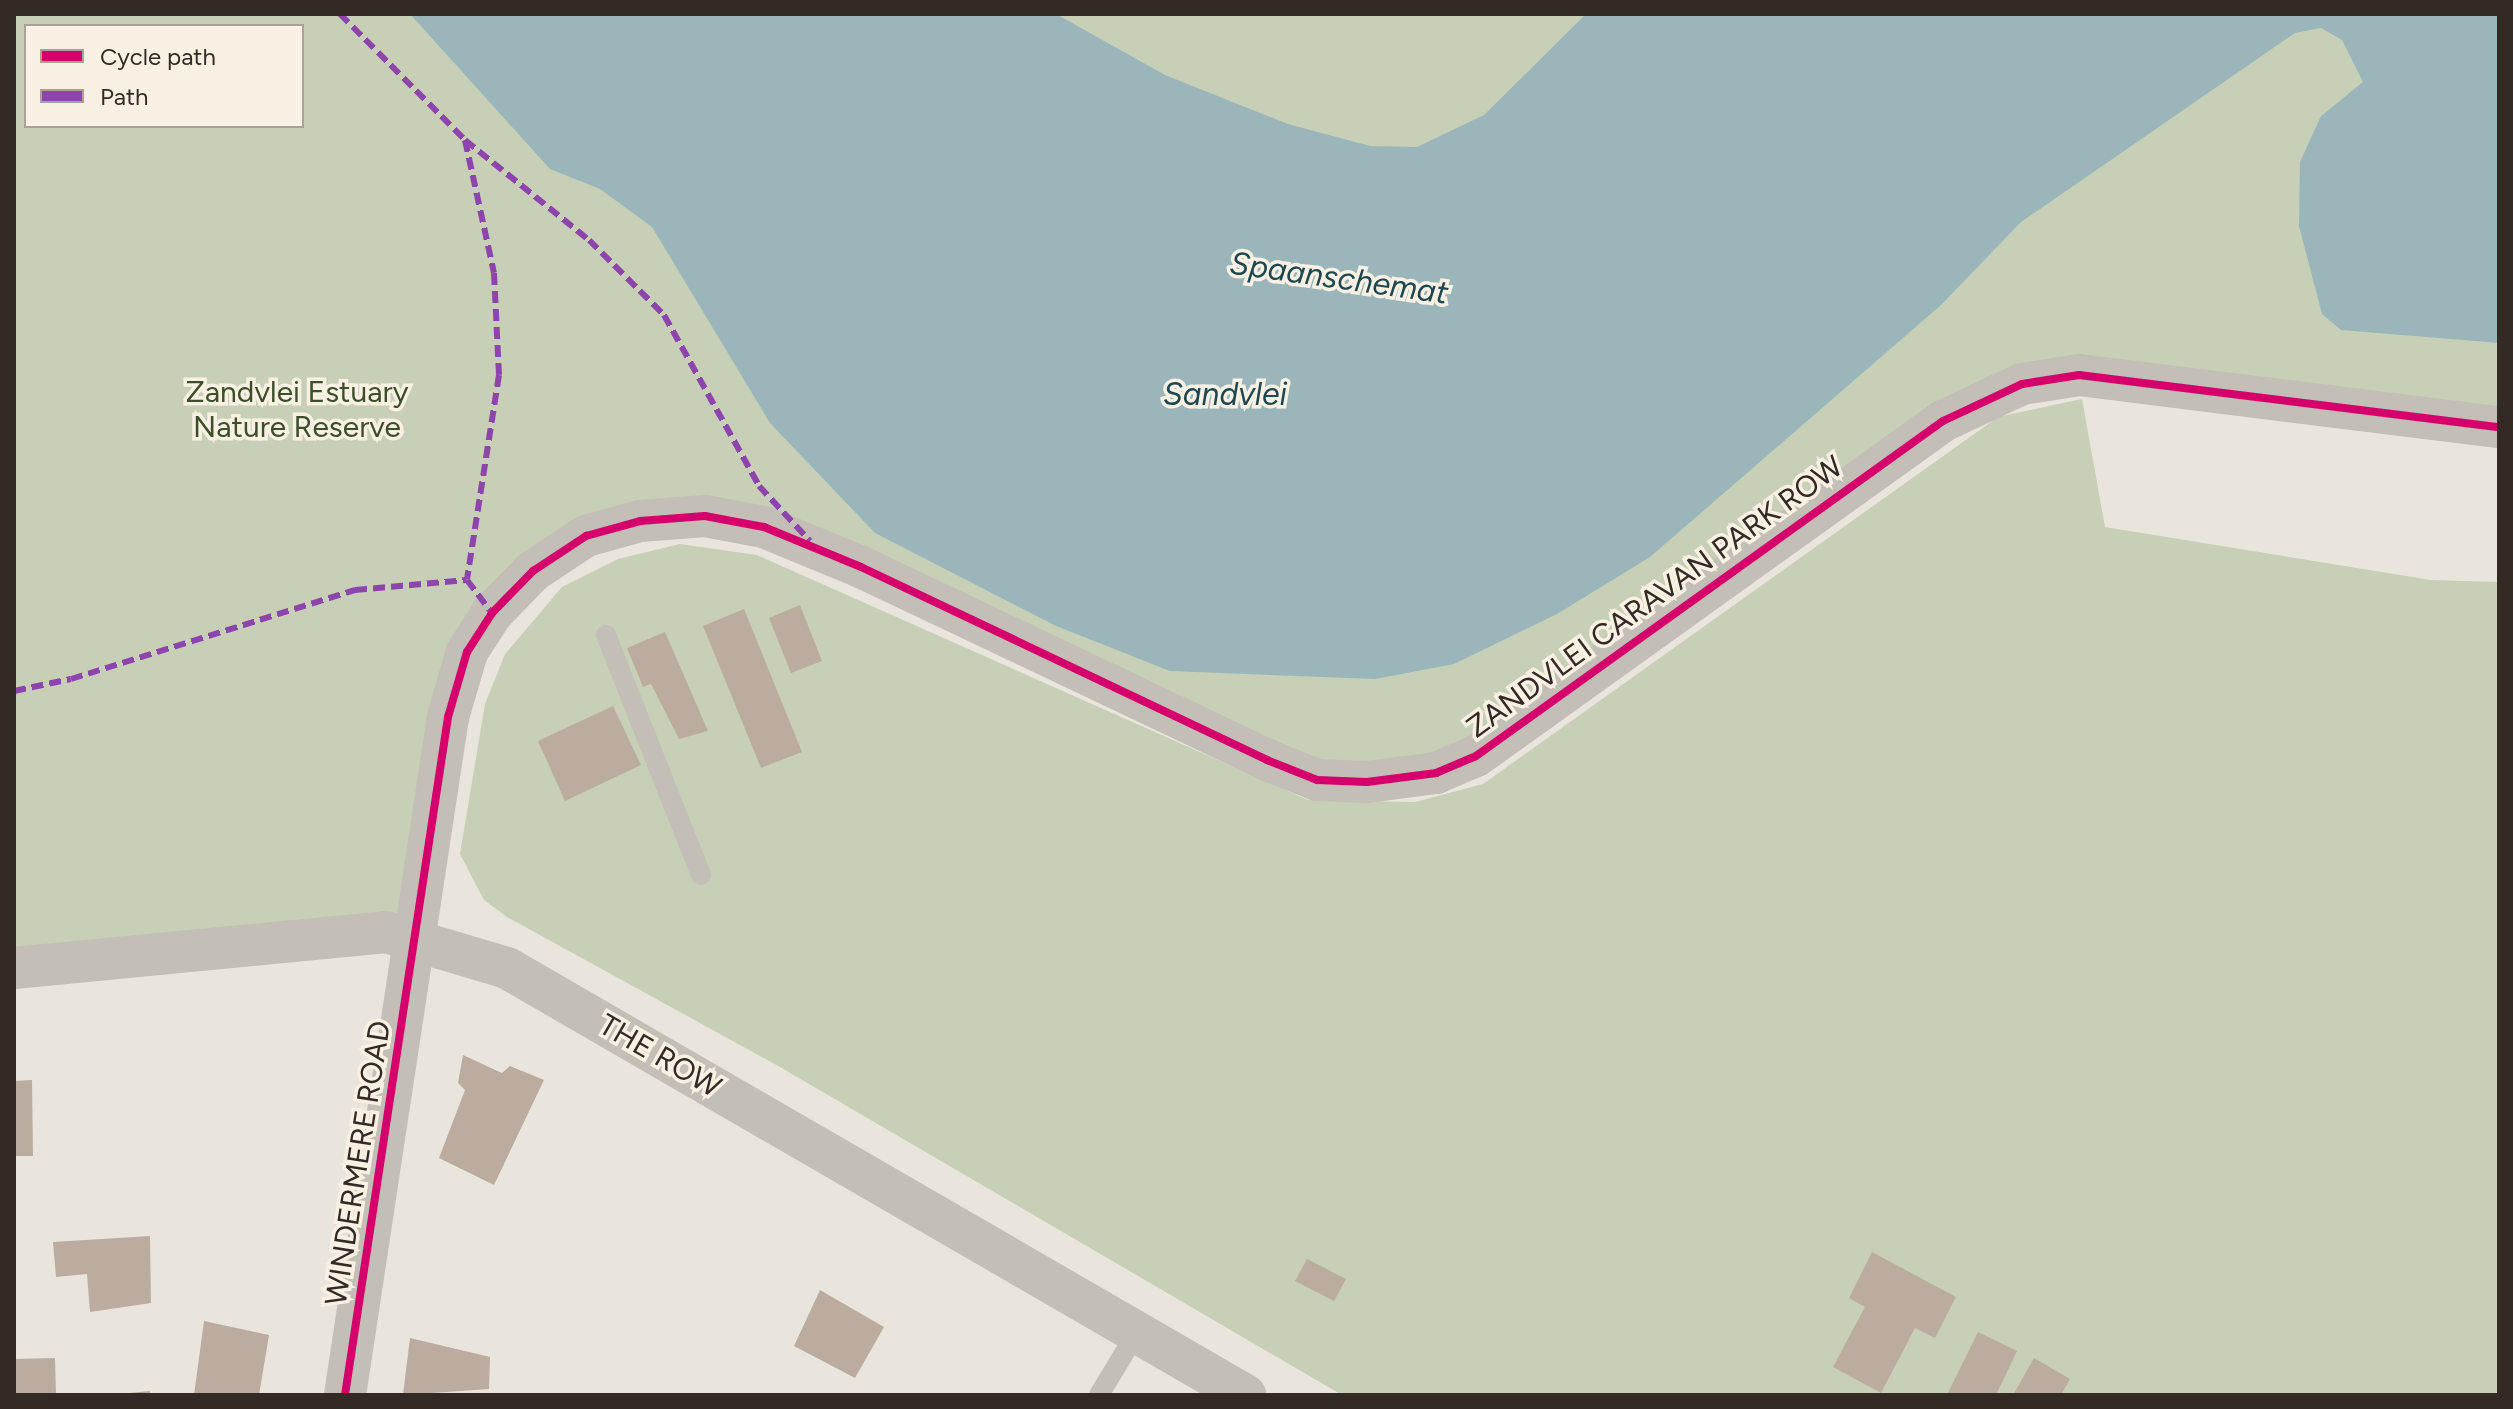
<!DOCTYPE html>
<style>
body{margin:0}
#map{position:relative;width:2513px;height:1409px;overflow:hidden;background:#e9e5dd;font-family:Figtree,sans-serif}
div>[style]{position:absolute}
.green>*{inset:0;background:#c7cfb7}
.water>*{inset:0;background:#9ab6ba}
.building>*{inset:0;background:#bcac9f}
.lane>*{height:20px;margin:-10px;padding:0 10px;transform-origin:10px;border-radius:10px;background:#c3beb6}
.street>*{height:42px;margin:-21px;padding:0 21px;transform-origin:21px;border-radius:21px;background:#c3beb6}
.quiet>*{height:6px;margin-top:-3px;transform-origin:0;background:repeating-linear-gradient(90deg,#8e44ad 0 12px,transparent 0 18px)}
.cycleway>*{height:8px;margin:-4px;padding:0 4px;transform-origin:4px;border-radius:4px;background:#d6006c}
span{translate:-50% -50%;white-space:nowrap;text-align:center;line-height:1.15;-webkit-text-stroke:7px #f8f1e3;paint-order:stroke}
.park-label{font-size:30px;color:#3c4f2a}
.street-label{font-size:30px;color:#322b25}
.water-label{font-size:32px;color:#1d4752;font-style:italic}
.frame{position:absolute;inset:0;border:16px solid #322b25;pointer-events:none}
.legend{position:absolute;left:24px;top:24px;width:280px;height:104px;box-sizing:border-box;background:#f8f1e3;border:2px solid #a9a297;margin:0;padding:10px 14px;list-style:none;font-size:24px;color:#322b25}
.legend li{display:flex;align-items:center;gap:16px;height:40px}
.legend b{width:40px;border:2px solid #a9a297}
</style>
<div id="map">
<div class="green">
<i style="clip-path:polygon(evenodd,14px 14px,2377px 14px,2499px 115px,2499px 414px,2006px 385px,1489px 749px,1350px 779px,866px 556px,640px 521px,492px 613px,418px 938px,14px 968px,14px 14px,26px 26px,302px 26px,302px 126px,26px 126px,26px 26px)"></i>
<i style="clip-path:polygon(2082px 399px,2105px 527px,2431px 580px,2499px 582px,2499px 1395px,1342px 1395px,780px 1067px,507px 917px,484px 900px,460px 854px,485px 704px,505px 654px,562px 587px,618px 559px,680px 544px,757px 555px,1308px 800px,1415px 802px,1483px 784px,1998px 417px)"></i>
</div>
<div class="water">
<i style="clip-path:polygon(410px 14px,1056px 14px,1165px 75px,1288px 124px,1370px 146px,1417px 147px,1484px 115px,1586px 14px,2499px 14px,2499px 343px,2341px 330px,2322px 314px,2299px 226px,2300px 162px,2321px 116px,2363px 82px,2342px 40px,2321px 28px,2295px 33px,2021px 222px,1941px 305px,1650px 557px,1557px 614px,1454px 664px,1375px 679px,1170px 671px,1056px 626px,875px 533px,770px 423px,652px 227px,600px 189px,550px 169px)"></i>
</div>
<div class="building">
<i style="clip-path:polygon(800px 605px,822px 661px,791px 673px,769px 618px)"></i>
<i style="clip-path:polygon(744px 609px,802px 752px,761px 768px,703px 626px)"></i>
<i style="clip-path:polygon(665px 632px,708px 731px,679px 739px,651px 684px,643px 687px,627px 648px)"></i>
<i style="clip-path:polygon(613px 706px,641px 765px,565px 801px,538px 741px)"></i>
<i style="clip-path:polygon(463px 1055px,502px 1073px,510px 1066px,544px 1080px,494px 1185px,439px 1158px,465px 1090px,458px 1083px)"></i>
<i style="clip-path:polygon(32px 1080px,33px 1156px,14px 1156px,14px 1081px)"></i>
<i style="clip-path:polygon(150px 1236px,151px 1303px,90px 1312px,87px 1274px,56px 1277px,53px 1242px)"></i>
<i style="clip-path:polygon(1872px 1252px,1956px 1297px,1935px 1338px,1915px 1328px,1881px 1393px,1833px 1367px,1865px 1307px,1849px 1298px)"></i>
<i style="clip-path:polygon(1307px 1259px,1346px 1279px,1334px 1301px,1295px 1281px)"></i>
<i style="clip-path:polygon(820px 1290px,884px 1327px,855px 1378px,794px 1346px)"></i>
<i style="clip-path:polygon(204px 1321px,269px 1335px,259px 1395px,194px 1395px)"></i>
<i style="clip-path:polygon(1978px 1332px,2017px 1351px,1996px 1395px,1947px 1395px)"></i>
<i style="clip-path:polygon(410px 1338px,490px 1357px,489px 1389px,403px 1395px)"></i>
<i style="clip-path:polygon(55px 1358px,56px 1395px,14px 1395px,14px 1359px)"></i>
<i style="clip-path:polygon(2034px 1358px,2070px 1379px,2061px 1395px,2013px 1395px)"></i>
<i style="clip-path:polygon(150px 1391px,150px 1395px,128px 1395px,128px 1393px)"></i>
</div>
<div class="lane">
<i style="left:606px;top:635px;width:258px;rotate:68.4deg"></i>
<i style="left:1099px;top:1395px;width:74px;rotate:-58.9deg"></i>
</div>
<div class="street">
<i style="left:14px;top:968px;width:374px;rotate:-5.5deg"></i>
<i style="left:386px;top:932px;width:126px;rotate:16.6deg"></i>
<i style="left:507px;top:968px;width:853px;rotate:30.05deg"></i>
<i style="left:345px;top:1395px;width:686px;rotate:-81.36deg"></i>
<i style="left:448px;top:717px;width:68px;rotate:-73.7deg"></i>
<i style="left:467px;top:652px;width:46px;rotate:-57.3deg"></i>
<i style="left:492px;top:613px;width:59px;rotate:-45.7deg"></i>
<i style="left:533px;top:571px;width:64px;rotate:-33.4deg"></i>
<i style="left:586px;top:536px;width:56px;rotate:-15.5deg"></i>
<i style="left:640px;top:521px;width:65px;rotate:-4.4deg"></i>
<i style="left:705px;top:516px;width:60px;rotate:10.6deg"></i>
<i style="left:764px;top:527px;width:105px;rotate:22.4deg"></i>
<i style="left:861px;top:567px;width:450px;rotate:25.4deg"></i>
<i style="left:1267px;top:760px;width:54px;rotate:21.8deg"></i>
<i style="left:1317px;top:780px;width:50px;rotate:2.3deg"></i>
<i style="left:1367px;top:782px;width:70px;rotate:-7.4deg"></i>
<i style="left:1436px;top:773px;width:43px;rotate:-23deg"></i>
<i style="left:1476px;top:756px;width:575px;rotate:-35.65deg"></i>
<i style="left:1943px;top:421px;width:87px;rotate:-25.1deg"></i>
<i style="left:2022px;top:384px;width:58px;rotate:-9deg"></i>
<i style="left:2079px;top:375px;width:423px;rotate:7.1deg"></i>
</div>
<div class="quiet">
<i style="left:340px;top:14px;width:177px;rotate:45.2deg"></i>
<i style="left:465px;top:140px;width:136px;rotate:77.7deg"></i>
<i style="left:494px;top:273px;width:102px;rotate:87.2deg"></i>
<i style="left:499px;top:375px;width:207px;rotate:98.9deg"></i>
<i style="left:465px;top:140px;width:159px;rotate:38.9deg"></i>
<i style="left:589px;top:240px;width:106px;rotate:45deg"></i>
<i style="left:664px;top:315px;width:196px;rotate:60.9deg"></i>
<i style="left:759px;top:486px;width:75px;rotate:47.2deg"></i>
<i style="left:14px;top:691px;width:58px;rotate:-11.9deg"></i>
<i style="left:71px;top:679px;width:298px;rotate:-17.4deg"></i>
<i style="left:355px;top:590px;width:112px;rotate:-5.1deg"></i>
<i style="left:467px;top:580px;width:41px;rotate:52.9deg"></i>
</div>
<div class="cycleway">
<i style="left:345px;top:1395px;width:686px;rotate:-81.36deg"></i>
<i style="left:448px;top:717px;width:68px;rotate:-73.7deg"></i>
<i style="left:467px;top:652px;width:46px;rotate:-57.3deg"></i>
<i style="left:492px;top:613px;width:59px;rotate:-45.7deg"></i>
<i style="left:533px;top:571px;width:64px;rotate:-33.4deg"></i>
<i style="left:586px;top:536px;width:56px;rotate:-15.5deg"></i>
<i style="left:640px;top:521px;width:65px;rotate:-4.4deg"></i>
<i style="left:705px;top:516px;width:60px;rotate:10.6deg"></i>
<i style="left:764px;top:527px;width:105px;rotate:22.4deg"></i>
<i style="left:861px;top:567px;width:450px;rotate:25.4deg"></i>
<i style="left:1267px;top:760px;width:54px;rotate:21.8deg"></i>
<i style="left:1317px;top:780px;width:50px;rotate:2.3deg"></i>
<i style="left:1367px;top:782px;width:70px;rotate:-7.4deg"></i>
<i style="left:1436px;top:773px;width:43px;rotate:-23deg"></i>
<i style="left:1476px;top:756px;width:575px;rotate:-35.65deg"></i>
<i style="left:1943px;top:421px;width:87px;rotate:-25.1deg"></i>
<i style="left:2022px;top:384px;width:58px;rotate:-9deg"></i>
<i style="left:2079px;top:375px;width:423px;rotate:7.1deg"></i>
</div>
<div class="park-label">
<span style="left:297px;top:409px">Zandvlei Estuary<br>Nature Reserve</span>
</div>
<div class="street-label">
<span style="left:1655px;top:597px;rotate:-36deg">ZANDVLEI CARAVAN PARK ROW</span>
<span style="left:660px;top:1056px;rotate:30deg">THE ROW</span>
<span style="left:358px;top:1163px;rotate:-81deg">WINDERMERE ROAD</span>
</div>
<div class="water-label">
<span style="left:1339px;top:278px;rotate:8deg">Spaanschemat</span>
<span style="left:1225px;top:394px">Sandvlei</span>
</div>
<div class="frame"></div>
<ul class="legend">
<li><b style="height:10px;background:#d6006c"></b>Cycle path</li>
<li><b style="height:10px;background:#8e44ad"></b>Path</li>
</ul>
</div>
